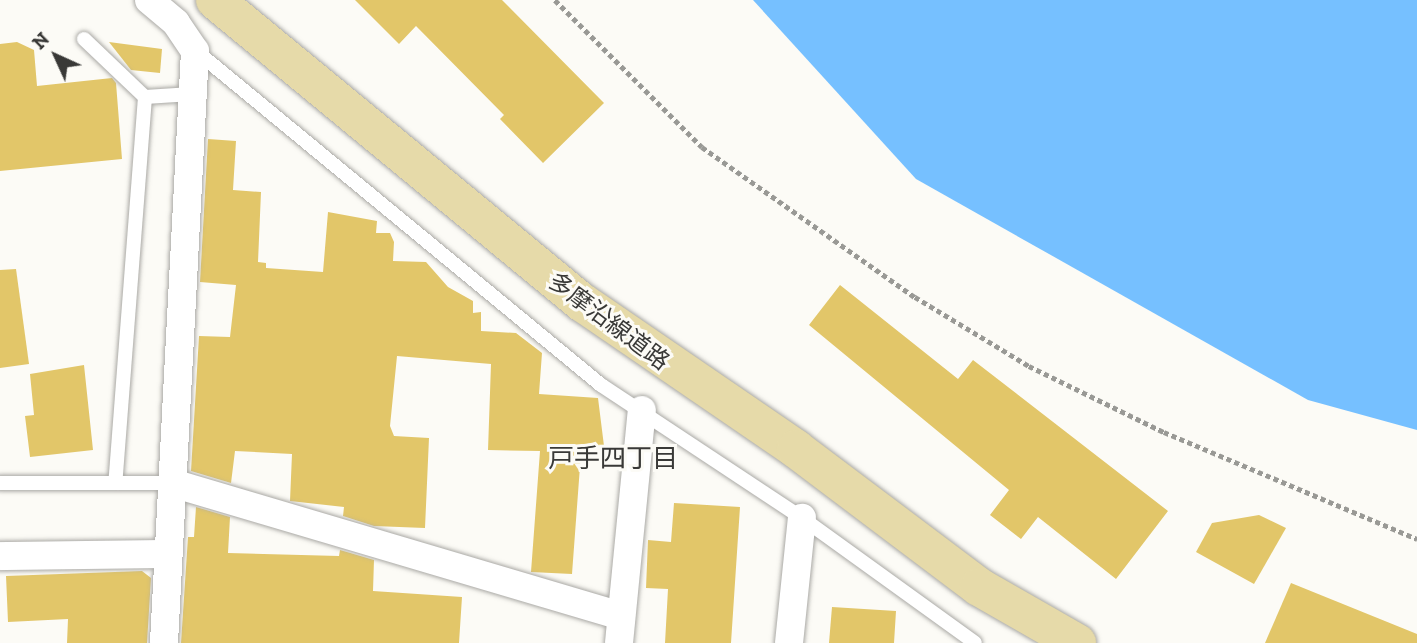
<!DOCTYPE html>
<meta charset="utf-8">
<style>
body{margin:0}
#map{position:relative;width:1417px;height:643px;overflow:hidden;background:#fcfbf6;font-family:"Zilla Slab","Noto Sans JP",serif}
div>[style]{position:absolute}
.water>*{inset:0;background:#76c0ff}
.building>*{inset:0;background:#e2c669}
.path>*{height:4.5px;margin-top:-2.25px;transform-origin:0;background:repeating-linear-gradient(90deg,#999995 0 5px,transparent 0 8.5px)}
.roads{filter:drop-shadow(0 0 2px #aaa9a5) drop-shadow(0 0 2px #aaa9a5)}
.service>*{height:14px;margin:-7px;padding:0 7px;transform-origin:7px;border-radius:7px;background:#fff}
.minor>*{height:28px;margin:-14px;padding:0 14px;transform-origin:14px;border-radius:14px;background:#fff}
.primary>*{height:38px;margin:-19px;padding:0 19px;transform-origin:19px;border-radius:19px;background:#e6daa9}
span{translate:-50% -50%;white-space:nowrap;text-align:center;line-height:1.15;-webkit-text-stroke:6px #fcfbf6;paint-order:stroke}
.street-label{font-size:24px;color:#393937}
.neighbourhood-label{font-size:26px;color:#393937}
.north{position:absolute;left:21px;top:21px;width:70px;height:70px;-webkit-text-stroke:5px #fcfbf6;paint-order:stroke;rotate:315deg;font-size:19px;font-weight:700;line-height:28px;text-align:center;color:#393937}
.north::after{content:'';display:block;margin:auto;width:24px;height:32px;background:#393937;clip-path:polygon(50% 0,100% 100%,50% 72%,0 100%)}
</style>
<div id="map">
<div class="water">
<i style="clip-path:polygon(753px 0,1417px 0,1417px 430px,1308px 400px,916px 179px)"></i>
</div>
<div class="building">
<i style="clip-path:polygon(355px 0,502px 0,604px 103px,543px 163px,500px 119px,504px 115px,416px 26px,399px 44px)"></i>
<i style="clip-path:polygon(17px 42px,34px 50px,37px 86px,112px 78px,116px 83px,122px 159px,0 171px,0 44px)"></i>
<i style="clip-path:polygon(109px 42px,162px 49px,160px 73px,131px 70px)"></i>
<i style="clip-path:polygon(208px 139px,236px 141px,233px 190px,261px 192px,258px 262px,266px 263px,266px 268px,323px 272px,328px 212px,377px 221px,376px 233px,390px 233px,394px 242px,393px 261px,426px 262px,448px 287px,473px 301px,473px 313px,481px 312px,481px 331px,516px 333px,542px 353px,539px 394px,598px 398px,605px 454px,581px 453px,572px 574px,531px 572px,540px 451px,488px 450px,491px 364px,397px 356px,390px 426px,394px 436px,429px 438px,425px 528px,374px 526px,343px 516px,344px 507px,290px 501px,292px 454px,235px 451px,231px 483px,191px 471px,199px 336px,230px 337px,236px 285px,200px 282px)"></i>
<i style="clip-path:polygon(16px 269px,29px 364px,0 368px,0 270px)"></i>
<i style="clip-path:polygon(840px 285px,958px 379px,973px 360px,1168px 511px,1116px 579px,1038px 517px,1021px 539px,990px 515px,1009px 490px,809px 325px)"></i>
<i style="clip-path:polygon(84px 365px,93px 450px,30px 457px,25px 416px,34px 415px,30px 374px)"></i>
<i style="clip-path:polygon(674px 503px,740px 507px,731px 643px,665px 643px,668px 589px,646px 588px,648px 540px,671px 542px)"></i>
<i style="clip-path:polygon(196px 507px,230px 517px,228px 553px,339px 556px,340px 550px,374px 560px,373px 591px,462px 597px,459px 643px,181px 643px,188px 537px,194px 537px)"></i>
<i style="clip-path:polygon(1259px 515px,1286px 528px,1254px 584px,1196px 552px,1212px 523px)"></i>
<i style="clip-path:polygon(142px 571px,151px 578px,147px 643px,67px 643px,68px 619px,8px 622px,6px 576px)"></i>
<i style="clip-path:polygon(1291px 583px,1417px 634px,1417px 643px,1265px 643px)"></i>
<i style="clip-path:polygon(832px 607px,896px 611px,894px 643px,829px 643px)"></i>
</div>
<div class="path">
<i style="left:555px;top:0;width:208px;rotate:45deg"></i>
<i style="left:702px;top:147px;width:261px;rotate:35.2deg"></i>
<i style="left:915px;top:297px;width:133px;rotate:31.2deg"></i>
<i style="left:1029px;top:366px;width:150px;rotate:26.1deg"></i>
<i style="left:1164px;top:432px;width:275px;rotate:22.9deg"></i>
</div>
<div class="roads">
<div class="service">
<i style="left:84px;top:39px;width:84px;rotate:43.6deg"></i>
<i style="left:145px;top:97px;width:387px;rotate:94.4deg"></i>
<i style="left:196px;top:51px;width:525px;rotate:39.51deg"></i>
<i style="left:601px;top:385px;width:241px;rotate:33.5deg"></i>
<i style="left:802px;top:518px;width:213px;rotate:35.8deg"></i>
<i style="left:145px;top:97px;width:47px;rotate:-3.7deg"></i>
<i style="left:0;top:483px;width:172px"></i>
</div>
<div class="minor">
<i style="left:149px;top:0;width:35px;rotate:40deg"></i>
<i style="left:176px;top:23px;width:34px;rotate:56deg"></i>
<i style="left:195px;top:51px;width:593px;rotate:93deg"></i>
<i style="left:172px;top:483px;width:468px;rotate:16.5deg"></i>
<i style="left:0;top:556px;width:168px;rotate:-0.7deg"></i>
<i style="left:619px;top:643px;width:234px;rotate:-84.4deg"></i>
<i style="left:789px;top:643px;width:126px;rotate:-84.1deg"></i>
</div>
<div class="primary">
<i style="left:215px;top:0;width:477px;rotate:39.5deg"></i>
<i style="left:583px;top:303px;width:258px;rotate:34.4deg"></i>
<i style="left:796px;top:449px;width:229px;rotate:37deg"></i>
<i style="left:979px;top:587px;width:113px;rotate:29.7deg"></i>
</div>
</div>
<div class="street-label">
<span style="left:609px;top:321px;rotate:37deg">多摩沿線道路</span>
</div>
<div class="neighbourhood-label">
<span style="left:613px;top:459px">戸手四丁目</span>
</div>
<div class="north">N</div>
</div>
